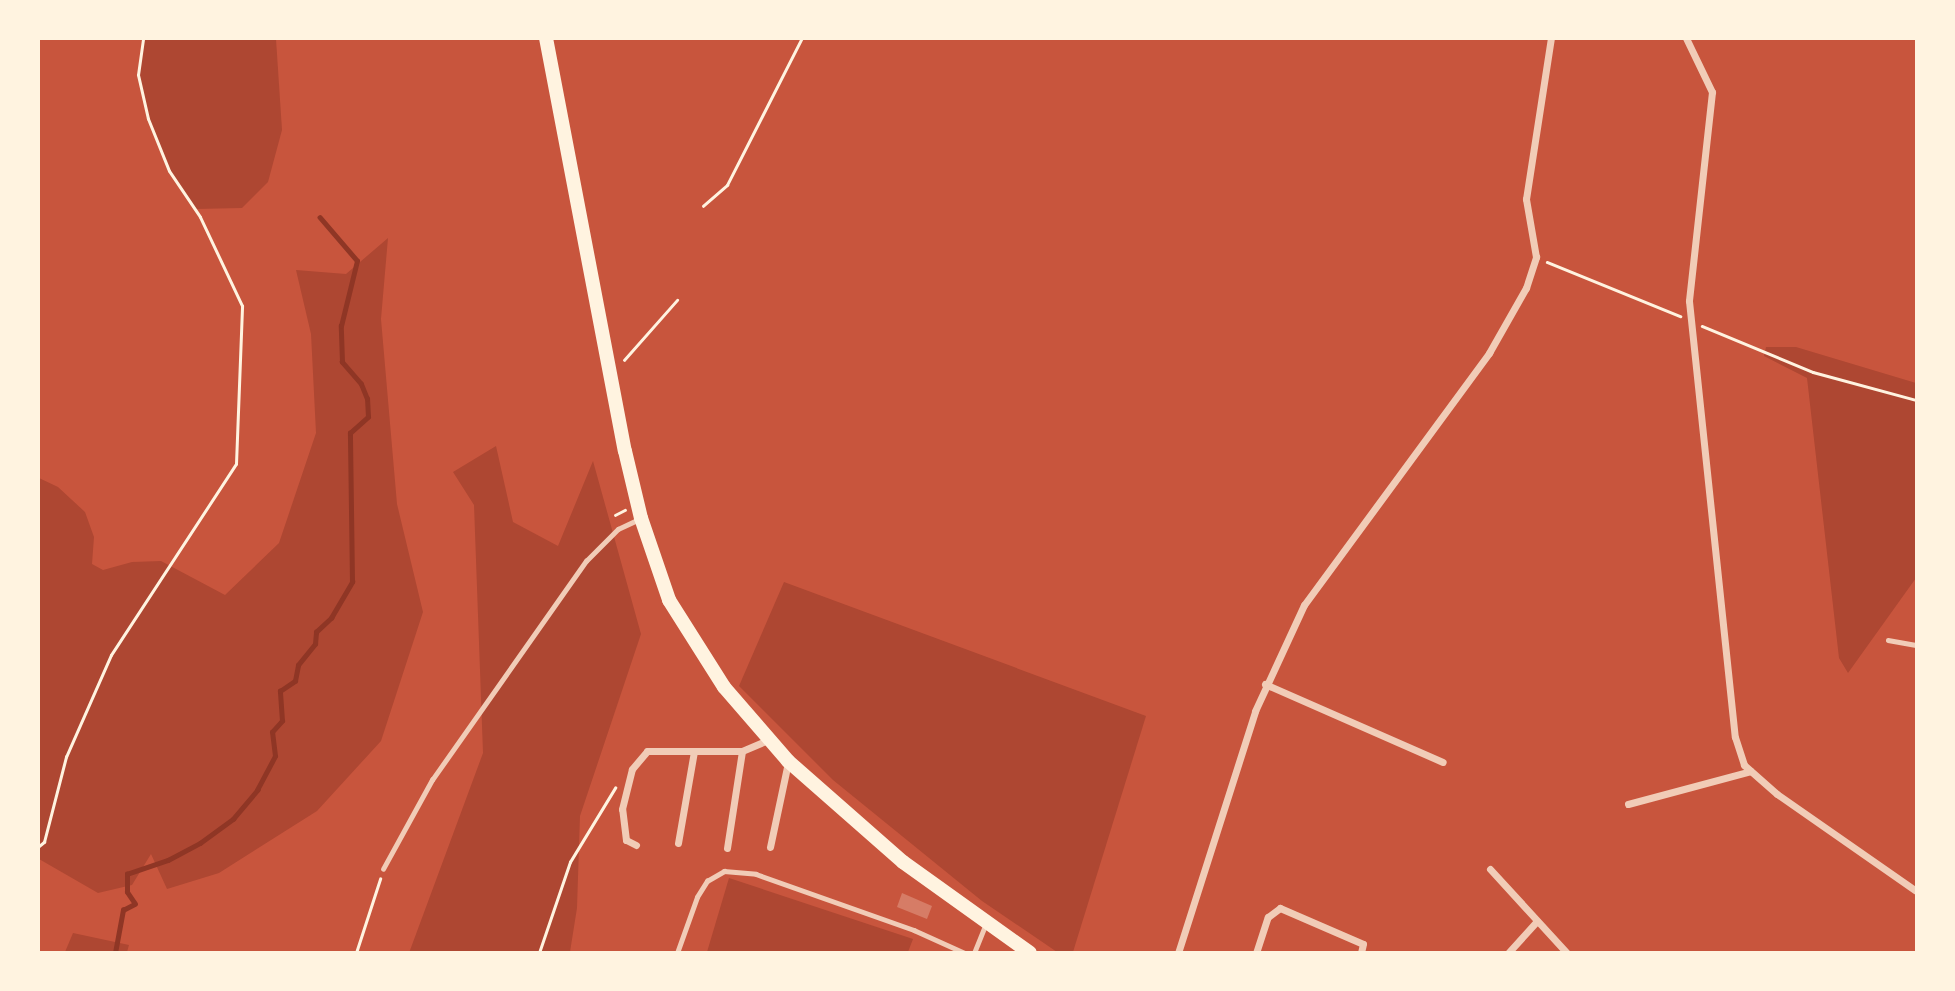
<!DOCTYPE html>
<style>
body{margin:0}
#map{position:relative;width:1955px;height:991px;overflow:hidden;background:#c8553d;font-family:Lato,sans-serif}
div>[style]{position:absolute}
.green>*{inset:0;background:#ae4732}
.stream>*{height:4.5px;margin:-2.25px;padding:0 2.25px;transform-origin:2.25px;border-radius:2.25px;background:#8f3625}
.building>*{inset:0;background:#d67c66}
.path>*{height:2.5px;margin:-1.25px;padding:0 1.25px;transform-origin:1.25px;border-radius:1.25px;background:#fff3e0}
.service>*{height:4.5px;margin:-2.25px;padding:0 2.25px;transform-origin:2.25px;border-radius:2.25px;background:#f1ccb7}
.minor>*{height:7px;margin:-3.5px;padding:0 3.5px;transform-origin:3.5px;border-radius:3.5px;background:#f1ccb7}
.primary>*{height:14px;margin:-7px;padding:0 7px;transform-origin:7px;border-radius:7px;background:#fff3e0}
span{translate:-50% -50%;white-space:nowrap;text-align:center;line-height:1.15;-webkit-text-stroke:7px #fff3e0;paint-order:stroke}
.frame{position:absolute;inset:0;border:40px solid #fff3e0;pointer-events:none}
</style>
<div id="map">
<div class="green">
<i style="clip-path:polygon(143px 39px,276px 39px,282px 130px,268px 182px,242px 208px,196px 209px,169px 171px,148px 119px,138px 75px)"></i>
<i style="clip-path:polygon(388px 238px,381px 319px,397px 504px,423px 612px,381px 741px,317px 811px,219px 873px,167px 889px,151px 854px,132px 885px,98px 893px,39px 859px,39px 478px,58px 487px,85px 512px,94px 537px,92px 564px,103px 570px,132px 562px,161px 561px,225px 595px,279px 543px,316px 433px,311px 334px,296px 270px,346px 274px)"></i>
<i style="clip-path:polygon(1766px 347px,1796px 347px,1916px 383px,1916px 578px,1848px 673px,1839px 658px,1807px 378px,1764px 356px)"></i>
<i style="clip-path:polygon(496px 446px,513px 522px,558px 546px,593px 461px,641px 634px,580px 816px,577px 908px,570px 952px,409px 953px,483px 753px,474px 505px,453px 472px)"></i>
<i style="clip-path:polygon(784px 582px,1146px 716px,1073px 952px,1057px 952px,982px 901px,833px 780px,739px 686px)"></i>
<i style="clip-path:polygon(729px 878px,913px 939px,908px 952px,707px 952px)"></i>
<i style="clip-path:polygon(73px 933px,129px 945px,127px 952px,65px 952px)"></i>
</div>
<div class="stream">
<i style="left:115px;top:953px;width:44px;rotate:-79.5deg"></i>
<i style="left:123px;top:910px;width:13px;rotate:-27deg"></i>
<i style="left:135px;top:904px;width:14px;rotate:-124deg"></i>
<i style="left:127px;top:892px;width:18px;rotate:-90deg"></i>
<i style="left:127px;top:874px;width:43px;rotate:-18.9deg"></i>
<i style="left:168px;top:860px;width:36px;rotate:-28deg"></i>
<i style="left:200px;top:843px;width:41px;rotate:-36deg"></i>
<i style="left:233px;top:819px;width:38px;rotate:-50deg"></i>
<i style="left:257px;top:790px;width:38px;rotate:-62deg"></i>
<i style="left:275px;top:756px;width:24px;rotate:-97deg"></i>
<i style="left:272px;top:732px;width:15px;rotate:-48deg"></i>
<i style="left:282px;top:721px;width:30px;rotate:-94deg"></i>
<i style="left:280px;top:691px;width:18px;rotate:-34deg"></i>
<i style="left:295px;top:681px;width:16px;rotate:-79deg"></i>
<i style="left:298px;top:665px;width:27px;rotate:-51deg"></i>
<i style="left:315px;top:644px;width:12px;rotate:-85deg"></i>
<i style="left:316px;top:632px;width:21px;rotate:-43deg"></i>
<i style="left:331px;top:618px;width:42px;rotate:-59.7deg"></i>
<i style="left:352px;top:582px;width:149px;rotate:-90.8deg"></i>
<i style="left:350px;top:433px;width:24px;rotate:-42deg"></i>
<i style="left:368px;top:417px;width:18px;rotate:-93deg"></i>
<i style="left:367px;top:399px;width:16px;rotate:-112deg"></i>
<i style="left:361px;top:384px;width:29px;rotate:-131deg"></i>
<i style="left:342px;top:362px;width:36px;rotate:-92deg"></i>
<i style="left:341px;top:326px;width:67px;rotate:-76.2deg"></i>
<i style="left:357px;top:261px;width:57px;rotate:-130.7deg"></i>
</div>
<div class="building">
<i style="clip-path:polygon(902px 893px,932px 906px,927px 919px,897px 907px)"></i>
</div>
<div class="path">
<i style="left:703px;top:206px;width:32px;rotate:-41deg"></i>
<i style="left:727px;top:185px;width:165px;rotate:-63deg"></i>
<i style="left:1547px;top:262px;width:144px;rotate:22.1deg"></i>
<i style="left:1702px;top:326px;width:120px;rotate:22.5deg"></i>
<i style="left:1813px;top:372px;width:107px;rotate:15.2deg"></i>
<i style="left:624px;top:360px;width:80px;rotate:-48.5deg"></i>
<i style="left:615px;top:515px;width:11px;rotate:-27deg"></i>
<i style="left:38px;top:847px;width:8px;rotate:-40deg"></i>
<i style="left:44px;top:842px;width:88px;rotate:-75.5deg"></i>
<i style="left:66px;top:757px;width:111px;rotate:-66.2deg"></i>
<i style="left:111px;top:655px;width:228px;rotate:-56.8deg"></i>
<i style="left:236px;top:464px;width:158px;rotate:-87.8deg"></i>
<i style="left:242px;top:306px;width:98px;rotate:-115.3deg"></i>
<i style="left:200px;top:217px;width:55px;rotate:-124deg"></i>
<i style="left:169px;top:171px;width:56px;rotate:-112deg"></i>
<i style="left:148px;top:119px;width:45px;rotate:-102.8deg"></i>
<i style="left:138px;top:75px;width:37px;rotate:-82deg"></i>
<i style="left:356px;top:953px;width:78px;rotate:-72deg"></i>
<i style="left:539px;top:953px;width:96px;rotate:-71.2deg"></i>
<i style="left:570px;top:862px;width:87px;rotate:-58.7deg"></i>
</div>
<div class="service">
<i style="left:1888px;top:640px;width:28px;rotate:10deg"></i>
<i style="left:383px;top:869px;width:102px;rotate:-61.2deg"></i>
<i style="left:432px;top:780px;width:268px;rotate:-54.9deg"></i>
<i style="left:586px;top:561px;width:45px;rotate:-45deg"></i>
<i style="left:618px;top:529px;width:21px;rotate:-25deg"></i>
<i style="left:677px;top:953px;width:59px;rotate:-70.3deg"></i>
<i style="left:697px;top:897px;width:19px;rotate:-58deg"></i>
<i style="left:707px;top:881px;width:20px;rotate:-30deg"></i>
<i style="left:724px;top:871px;width:32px;rotate:5deg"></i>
<i style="left:756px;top:874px;width:168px;rotate:19.5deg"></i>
<i style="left:914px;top:930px;width:56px;rotate:24.3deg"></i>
<i style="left:974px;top:953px;width:31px;rotate:-68deg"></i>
</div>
<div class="minor">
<i style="left:1686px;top:38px;width:60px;rotate:64.3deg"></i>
<i style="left:1712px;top:92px;width:210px;rotate:96.3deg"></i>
<i style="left:1689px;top:301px;width:438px;rotate:84deg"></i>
<i style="left:1735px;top:737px;width:29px;rotate:72deg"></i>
<i style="left:1744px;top:765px;width:44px;rotate:41.3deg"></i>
<i style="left:1777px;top:794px;width:169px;rotate:34.9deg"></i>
<i style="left:1265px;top:684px;width:194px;rotate:23.7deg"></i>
<i style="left:1628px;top:804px;width:127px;rotate:-15deg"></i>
<i style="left:678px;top:843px;width:93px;rotate:-80.1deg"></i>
<i style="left:636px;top:845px;width:11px;rotate:-153deg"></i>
<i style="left:626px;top:840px;width:31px;rotate:-97deg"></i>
<i style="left:622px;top:809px;width:41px;rotate:-76deg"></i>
<i style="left:632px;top:769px;width:23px;rotate:-50deg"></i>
<i style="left:647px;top:751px;width:95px"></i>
<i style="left:770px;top:847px;width:87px;rotate:-78deg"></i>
<i style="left:727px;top:848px;width:98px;rotate:-81.2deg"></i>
<i style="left:742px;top:751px;width:28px;rotate:-23deg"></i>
<i style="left:1490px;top:869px;width:114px;rotate:47.5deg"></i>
<i style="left:1178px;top:953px;width:254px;rotate:-72.3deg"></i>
<i style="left:1255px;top:711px;width:117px;rotate:-65.2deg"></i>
<i style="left:1304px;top:605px;width:313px;rotate:-53.7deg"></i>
<i style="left:1489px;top:353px;width:75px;rotate:-60.4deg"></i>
<i style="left:1526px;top:288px;width:33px;rotate:-72deg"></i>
<i style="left:1536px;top:257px;width:59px;rotate:-99.8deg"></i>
<i style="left:1526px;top:199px;width:163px;rotate:-81.2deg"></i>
<i style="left:1256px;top:953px;width:38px;rotate:-72deg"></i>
<i style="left:1268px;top:917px;width:15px;rotate:-37deg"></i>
<i style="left:1280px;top:908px;width:90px;rotate:23.4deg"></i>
<i style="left:1363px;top:944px;width:9px;rotate:103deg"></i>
<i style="left:1508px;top:953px;width:43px;rotate:-47.8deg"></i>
</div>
<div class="primary">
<i style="left:546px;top:38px;width:420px;rotate:79.2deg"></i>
<i style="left:625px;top:451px;width:69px;rotate:76.6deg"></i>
<i style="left:641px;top:518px;width:87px;rotate:71.1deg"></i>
<i style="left:669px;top:600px;width:103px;rotate:57.7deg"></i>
<i style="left:724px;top:687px;width:98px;rotate:49.1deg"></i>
<i style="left:788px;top:761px;width:153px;rotate:41.3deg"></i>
<i style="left:903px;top:862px;width:156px;rotate:35.6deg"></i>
</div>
<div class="frame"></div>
</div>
